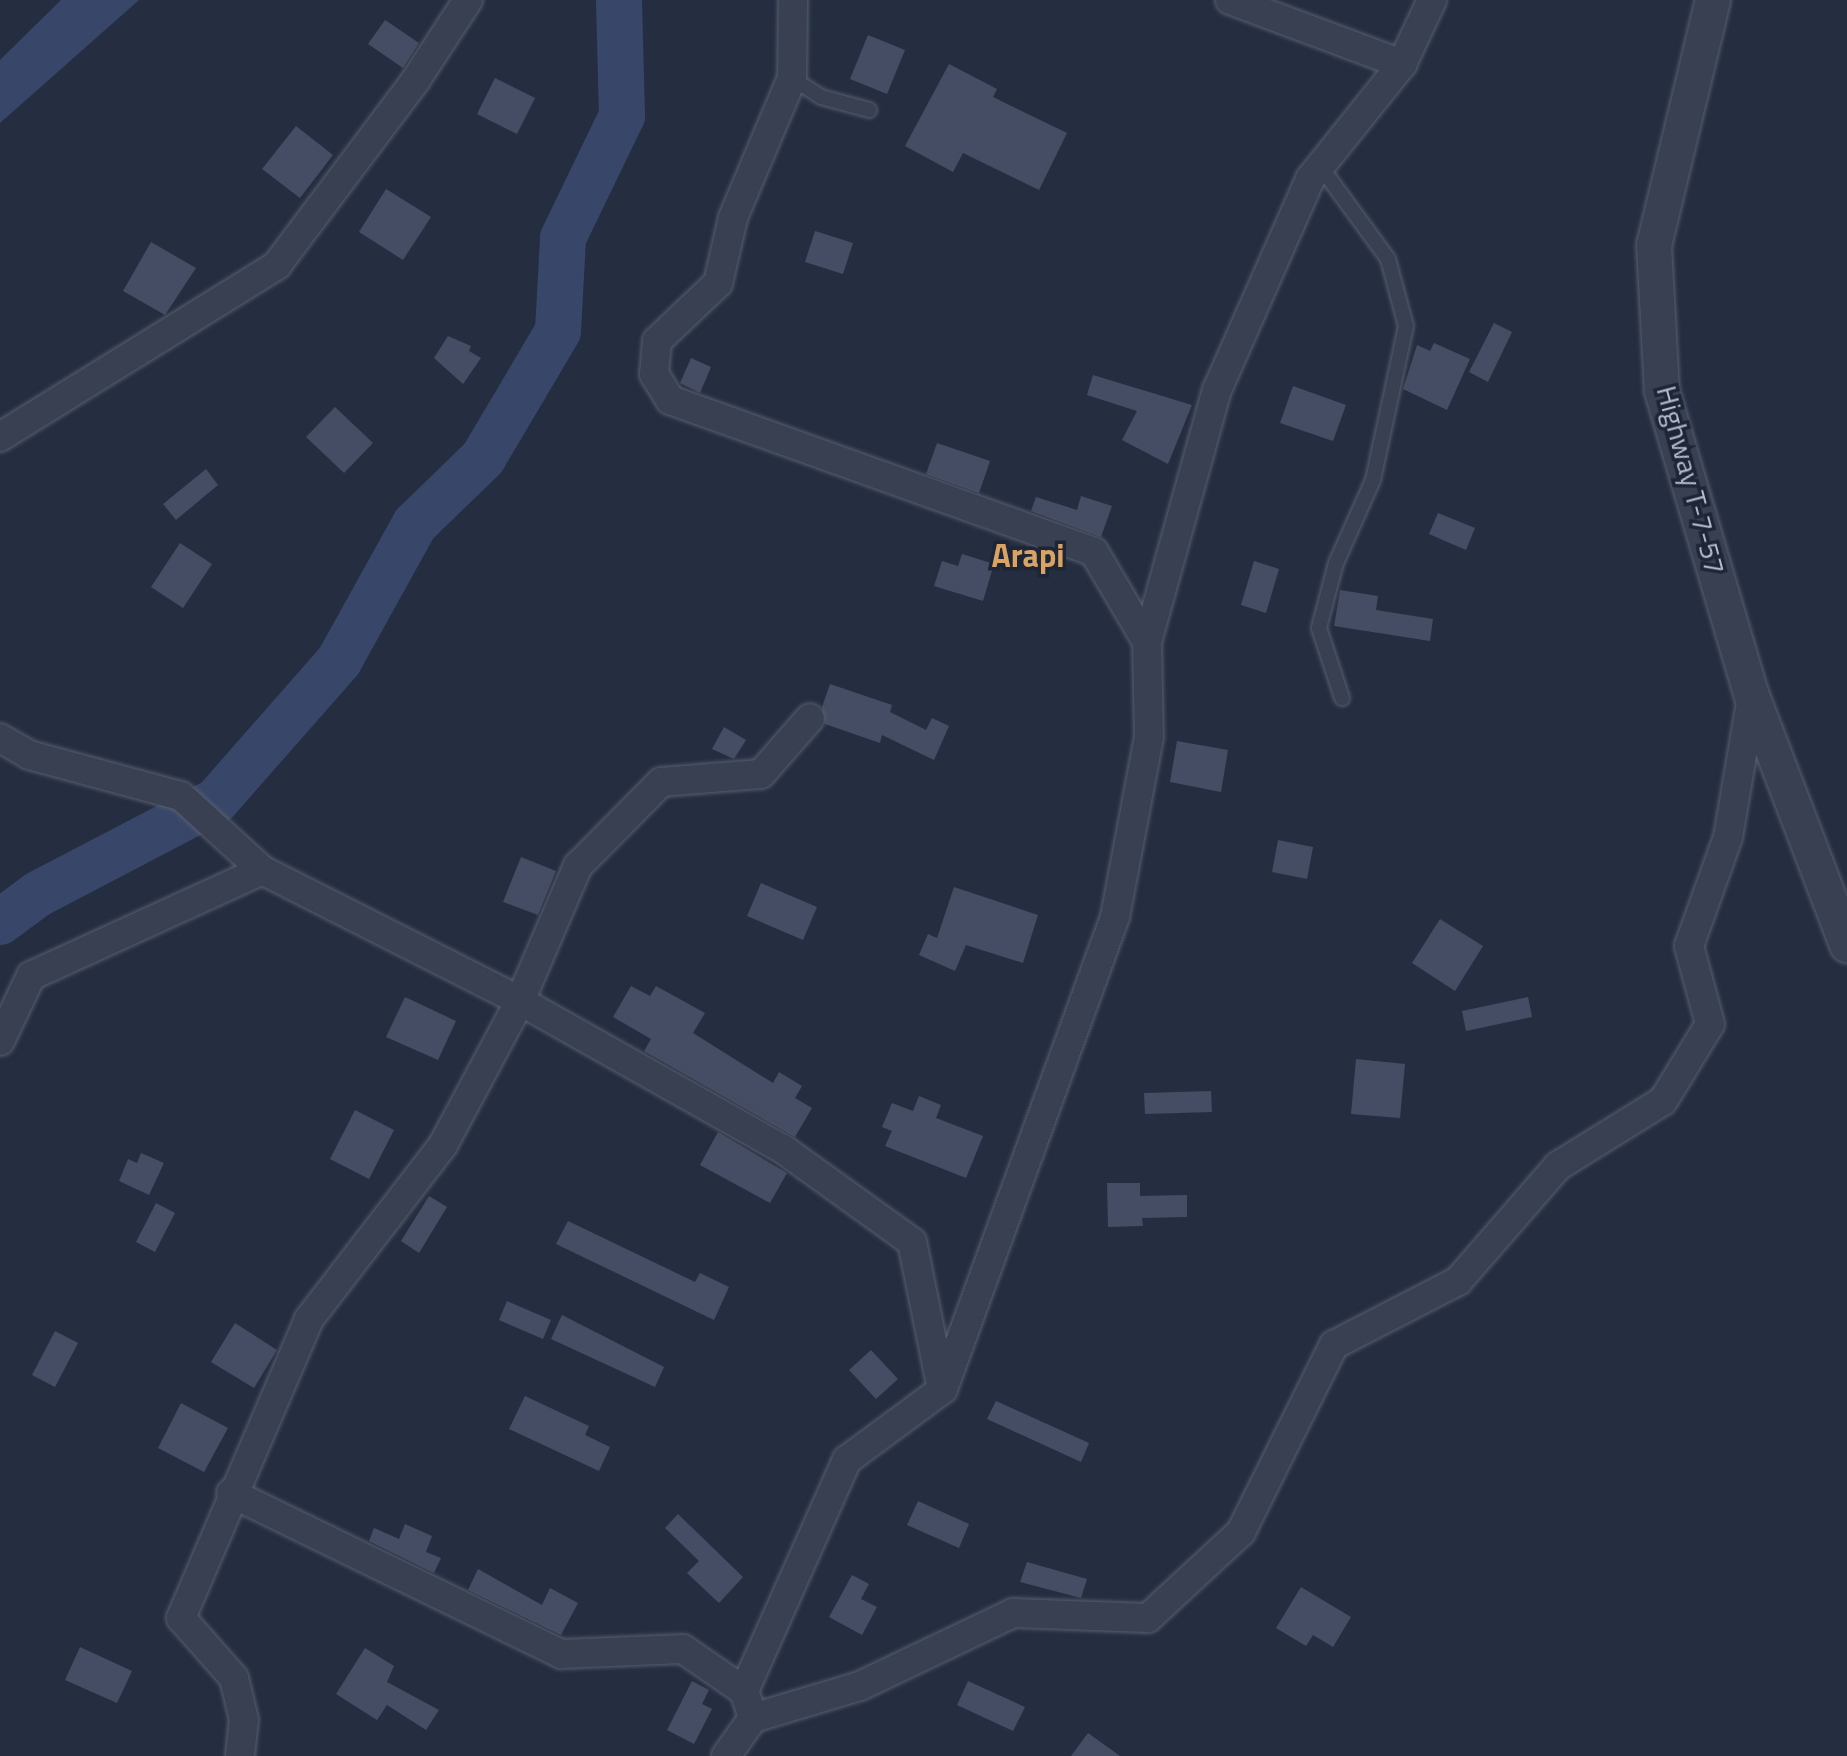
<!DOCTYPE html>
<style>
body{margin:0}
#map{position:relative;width:1847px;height:1756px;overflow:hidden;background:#252e41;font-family:"Titillium Web",sans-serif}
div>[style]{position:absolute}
.water>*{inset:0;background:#384769}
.river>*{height:46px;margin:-23px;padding:0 23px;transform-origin:23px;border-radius:23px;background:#384769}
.building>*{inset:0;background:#444d63}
.roads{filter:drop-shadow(0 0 2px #575e6e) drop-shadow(0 0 2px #575e6e)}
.service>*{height:14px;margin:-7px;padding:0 7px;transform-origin:7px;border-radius:7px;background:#394051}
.minor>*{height:28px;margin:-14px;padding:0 14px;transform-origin:14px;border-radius:14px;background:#394051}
.tertiary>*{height:34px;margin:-17px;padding:0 17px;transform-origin:17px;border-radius:17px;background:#394051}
span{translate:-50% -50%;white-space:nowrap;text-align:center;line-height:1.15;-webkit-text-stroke:7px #1e2536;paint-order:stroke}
.street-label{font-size:28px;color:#b6bccb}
.quarter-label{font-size:32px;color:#d9a463;font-weight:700}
</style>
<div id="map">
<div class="water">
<i style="clip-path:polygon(61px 0,139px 0,0 123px,0 60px)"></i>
</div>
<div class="river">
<i style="left:0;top:922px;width:47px;rotate:-36.4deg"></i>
<i style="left:38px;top:894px;width:201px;rotate:-27.6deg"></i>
<i style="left:216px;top:801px;width:186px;rotate:-48.7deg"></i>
<i style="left:339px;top:661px;width:157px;rotate:-61deg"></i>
<i style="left:415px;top:524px;width:95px;rotate:-44.1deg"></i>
<i style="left:483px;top:458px;width:147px;rotate:-59.4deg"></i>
<i style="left:558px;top:331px;width:93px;rotate:-86.9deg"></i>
<i style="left:563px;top:238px;width:136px;rotate:-64.2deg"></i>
<i style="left:622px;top:116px;width:116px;rotate:-91.5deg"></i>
</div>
<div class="building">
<i style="clip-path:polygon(385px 20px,419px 43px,403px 68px,368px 44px)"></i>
<i style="clip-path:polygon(868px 35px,905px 50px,887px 94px,850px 79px)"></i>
<i style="clip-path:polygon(949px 64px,997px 89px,993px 97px,1067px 133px,1039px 190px,963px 153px,953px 172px,905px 146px)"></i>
<i style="clip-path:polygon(495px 78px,535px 98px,517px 134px,477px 114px)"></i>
<i style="clip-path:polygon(296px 126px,333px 155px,300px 198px,262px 169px)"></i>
<i style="clip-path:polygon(386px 189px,431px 217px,403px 260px,359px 232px)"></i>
<i style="clip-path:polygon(815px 231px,853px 243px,843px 274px,805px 262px)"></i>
<i style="clip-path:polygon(151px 242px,196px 268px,165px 315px,123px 291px)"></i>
<i style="clip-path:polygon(1494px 323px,1512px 332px,1488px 382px,1469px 372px)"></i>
<i style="clip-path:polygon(448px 336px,471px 346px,469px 351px,481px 358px,463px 384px,434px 358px)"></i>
<i style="clip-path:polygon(1434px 343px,1470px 359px,1447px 410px,1403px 389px,1417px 345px,1430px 351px)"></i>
<i style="clip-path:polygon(691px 358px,711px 367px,700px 393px,680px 383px)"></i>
<i style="clip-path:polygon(1093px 375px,1192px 405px,1168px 464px,1122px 440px,1137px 411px,1087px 395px)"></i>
<i style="clip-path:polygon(1293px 386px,1346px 405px,1333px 441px,1280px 423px)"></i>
<i style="clip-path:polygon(335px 407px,373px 443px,344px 473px,306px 437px)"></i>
<i style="clip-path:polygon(937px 443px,990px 461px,979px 493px,926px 474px)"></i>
<i style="clip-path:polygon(206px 469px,218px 485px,176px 520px,163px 504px)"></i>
<i style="clip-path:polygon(1081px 496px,1112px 506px,1101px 537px,1031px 511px,1036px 497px,1077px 510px)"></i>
<i style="clip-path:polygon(1438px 513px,1475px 528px,1466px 550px,1429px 534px)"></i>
<i style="clip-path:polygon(180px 543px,212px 564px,183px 608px,151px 587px)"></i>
<i style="clip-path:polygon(962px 554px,994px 564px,983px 601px,934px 586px,942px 561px,958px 566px)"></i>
<i style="clip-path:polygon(1254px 561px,1279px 569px,1266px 613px,1241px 605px)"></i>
<i style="clip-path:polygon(1340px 590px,1378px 596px,1376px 610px,1433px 619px,1430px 641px,1334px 626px)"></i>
<i style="clip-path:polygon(830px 684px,892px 705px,890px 712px,926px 730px,932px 718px,949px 726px,934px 760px,882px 735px,880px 743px,825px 724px,822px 707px)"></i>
<i style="clip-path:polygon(724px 727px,746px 740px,734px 759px,712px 749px)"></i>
<i style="clip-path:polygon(1177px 741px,1228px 750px,1221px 792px,1170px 782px)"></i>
<i style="clip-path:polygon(1278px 840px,1313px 847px,1307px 879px,1272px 872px)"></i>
<i style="clip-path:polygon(521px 857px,556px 871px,538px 915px,503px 902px)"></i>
<i style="clip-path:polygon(761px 883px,817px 907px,803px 940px,747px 916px)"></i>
<i style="clip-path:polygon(954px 887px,1038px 915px,1023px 963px,966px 945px,955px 971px,919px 955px,928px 934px,937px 938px)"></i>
<i style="clip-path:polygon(1440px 919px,1483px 946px,1455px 991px,1412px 963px)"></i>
<i style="clip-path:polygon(631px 986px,650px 996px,656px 986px,705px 1013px,693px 1033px,773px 1083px,779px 1072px,802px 1086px,795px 1098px,812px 1108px,795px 1137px,644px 1051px,651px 1039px,613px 1017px)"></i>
<i style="clip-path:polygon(405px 997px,456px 1021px,438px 1060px,386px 1037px)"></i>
<i style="clip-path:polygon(1528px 997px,1532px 1017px,1466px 1031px,1462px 1011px)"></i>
<i style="clip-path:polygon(1356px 1059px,1405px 1064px,1400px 1118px,1351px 1114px)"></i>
<i style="clip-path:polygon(1211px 1091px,1212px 1112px,1145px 1114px,1144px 1093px)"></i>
<i style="clip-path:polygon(919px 1096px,941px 1105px,936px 1118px,983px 1136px,966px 1178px,885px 1146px,892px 1131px,882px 1127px,892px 1103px,913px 1111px)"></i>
<i style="clip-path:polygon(355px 1110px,394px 1130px,369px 1179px,330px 1159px)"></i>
<i style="clip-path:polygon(718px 1132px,787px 1173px,770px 1203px,700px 1165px)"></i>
<i style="clip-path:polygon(141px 1153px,164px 1163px,149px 1195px,119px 1181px,128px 1159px,137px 1163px)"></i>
<i style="clip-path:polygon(1107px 1183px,1140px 1183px,1140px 1196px,1187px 1195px,1187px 1217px,1142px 1218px,1143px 1226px,1108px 1227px)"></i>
<i style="clip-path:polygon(429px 1196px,447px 1207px,419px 1253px,401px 1241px)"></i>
<i style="clip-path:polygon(156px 1203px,175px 1213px,155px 1252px,136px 1242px)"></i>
<i style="clip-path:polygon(568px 1221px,695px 1282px,700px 1273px,729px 1287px,714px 1320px,556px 1244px)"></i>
<i style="clip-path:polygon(507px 1301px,551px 1320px,543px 1339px,499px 1320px)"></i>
<i style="clip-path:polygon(562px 1315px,664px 1367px,655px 1387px,551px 1339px)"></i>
<i style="clip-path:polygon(235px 1323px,277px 1350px,254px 1388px,211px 1362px)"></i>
<i style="clip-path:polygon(55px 1331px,78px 1343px,55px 1387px,32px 1375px)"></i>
<i style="clip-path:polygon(871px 1350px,898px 1379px,876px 1399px,849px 1370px)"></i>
<i style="clip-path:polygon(525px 1396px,589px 1426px,585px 1435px,610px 1447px,599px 1471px,509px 1429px)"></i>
<i style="clip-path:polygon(996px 1401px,1089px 1443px,1081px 1462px,987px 1419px)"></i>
<i style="clip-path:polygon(181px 1403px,228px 1428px,204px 1472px,158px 1448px)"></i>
<i style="clip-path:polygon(918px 1501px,969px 1524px,959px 1548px,907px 1525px)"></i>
<i style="clip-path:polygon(678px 1514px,743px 1577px,719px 1603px,687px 1573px,699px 1561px,665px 1528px)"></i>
<i style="clip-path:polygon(405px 1524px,432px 1536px,426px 1552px,441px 1558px,434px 1573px,369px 1541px,374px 1528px,399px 1539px)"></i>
<i style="clip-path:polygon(1027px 1562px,1087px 1579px,1081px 1598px,1020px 1582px)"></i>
<i style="clip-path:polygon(478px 1569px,542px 1605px,550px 1588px,578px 1603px,561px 1635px,468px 1590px)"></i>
<i style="clip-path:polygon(852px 1575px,869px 1584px,861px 1599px,877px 1607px,862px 1635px,829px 1617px)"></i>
<i style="clip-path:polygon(1301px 1587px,1351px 1617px,1333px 1647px,1313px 1635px,1306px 1646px,1276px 1628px)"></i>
<i style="clip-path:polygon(80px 1647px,132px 1671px,117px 1703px,65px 1680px)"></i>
<i style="clip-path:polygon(365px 1648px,394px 1666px,387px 1682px,439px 1710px,426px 1730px,387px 1705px,377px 1720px,336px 1694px)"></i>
<i style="clip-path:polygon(692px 1681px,709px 1690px,702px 1704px,712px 1709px,694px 1744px,667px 1730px)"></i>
<i style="clip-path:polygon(968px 1681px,1025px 1707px,1013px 1731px,957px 1705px)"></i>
<i style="clip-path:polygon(1088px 1733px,1120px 1756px,1071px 1756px)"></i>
</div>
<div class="roads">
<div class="service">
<i style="left:792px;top:78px;width:35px;rotate:33deg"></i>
<i style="left:821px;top:97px;width:50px;rotate:15.2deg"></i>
<i style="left:1320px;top:166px;width:115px;rotate:53.8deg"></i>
<i style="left:1388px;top:259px;width:69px;rotate:75deg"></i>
<i style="left:1406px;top:326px;width:157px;rotate:102.1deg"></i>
<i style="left:1373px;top:480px;width:91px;rotate:114deg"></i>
<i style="left:1336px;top:563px;width:67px;rotate:104.7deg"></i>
<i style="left:1319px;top:628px;width:74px;rotate:71.8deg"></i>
</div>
<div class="minor">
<i style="left:793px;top:0;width:78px;rotate:90.7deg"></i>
<i style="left:792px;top:78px;width:152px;rotate:112.9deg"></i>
<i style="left:733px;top:218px;width:67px;rotate:103deg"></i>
<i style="left:718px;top:283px;width:84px;rotate:136.4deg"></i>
<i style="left:657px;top:341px;width:33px;rotate:95deg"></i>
<i style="left:654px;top:374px;width:31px;rotate:58deg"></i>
<i style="left:670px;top:400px;width:450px;rotate:19.7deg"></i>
<i style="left:1094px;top:552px;width:104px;rotate:59.5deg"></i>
<i style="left:1230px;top:0;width:184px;rotate:20.4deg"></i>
<i style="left:0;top:437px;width:326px;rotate:-31.8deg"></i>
<i style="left:277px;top:265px;width:230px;rotate:-53.1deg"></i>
<i style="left:415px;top:81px;width:97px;rotate:-56.8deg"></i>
<i style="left:0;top:738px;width:34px;rotate:30deg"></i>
<i style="left:29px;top:755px;width:157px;rotate:15.1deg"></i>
<i style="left:181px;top:796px;width:110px;rotate:42.4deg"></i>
<i style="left:262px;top:870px;width:289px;rotate:26.9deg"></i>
<i style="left:520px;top:1001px;width:302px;rotate:29.4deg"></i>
<i style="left:783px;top:1149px;width:159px;rotate:35.8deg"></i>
<i style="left:912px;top:1242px;width:150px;rotate:78.5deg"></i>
<i style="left:0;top:1041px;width:72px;rotate:-64.5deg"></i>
<i style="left:31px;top:976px;width:254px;rotate:-24.6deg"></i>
<i style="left:231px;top:1493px;width:367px;rotate:26deg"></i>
<i style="left:561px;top:1654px;width:122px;rotate:-2.3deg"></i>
<i style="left:683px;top:1649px;width:74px;rotate:34.5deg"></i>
<i style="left:753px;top:1718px;width:112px;rotate:-16.7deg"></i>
<i style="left:860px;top:1686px;width:170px;rotate:-25.5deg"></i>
<i style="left:1013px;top:1613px;width:135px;rotate:2.1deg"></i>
<i style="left:1148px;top:1618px;width:127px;rotate:-42.8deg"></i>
<i style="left:1241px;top:1532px;width:209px;rotate:-63.6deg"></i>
<i style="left:1334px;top:1345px;width:140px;rotate:-27.3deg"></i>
<i style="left:1458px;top:1281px;width:152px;rotate:-49deg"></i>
<i style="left:1558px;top:1166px;width:123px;rotate:-31.8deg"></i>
<i style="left:1663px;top:1101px;width:90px;rotate:-58.6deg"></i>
<i style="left:1710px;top:1024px;width:81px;rotate:-105.1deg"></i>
<i style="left:1689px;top:946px;width:116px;rotate:-70.3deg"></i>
<i style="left:1728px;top:837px;width:143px;rotate:-80.3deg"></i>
<i style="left:240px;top:1756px;width:36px;rotate:-84deg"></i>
<i style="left:244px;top:1720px;width:43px;rotate:-103.4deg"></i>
<i style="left:234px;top:1678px;width:80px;rotate:-131.5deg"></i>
<i style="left:181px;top:1618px;width:325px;rotate:-66.8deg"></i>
<i style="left:309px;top:1319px;width:220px;rotate:-52.4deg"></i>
<i style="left:443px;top:1145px;width:163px;rotate:-61.9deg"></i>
<i style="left:520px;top:1001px;width:147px;rotate:-66.8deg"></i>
<i style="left:578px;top:866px;width:118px;rotate:-45.3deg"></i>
<i style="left:661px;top:782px;width:100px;rotate:-4.6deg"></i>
<i style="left:761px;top:774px;width:74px;rotate:-48.8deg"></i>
<i style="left:726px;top:1756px;width:47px;rotate:-54.6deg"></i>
<i style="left:753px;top:1718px;width:28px;rotate:-108deg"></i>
<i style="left:744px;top:1691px;width:253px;rotate:-66deg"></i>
<i style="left:847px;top:1460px;width:119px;rotate:-36.5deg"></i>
<i style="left:943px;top:1389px;width:502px;rotate:-69.98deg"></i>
<i style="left:1115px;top:917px;width:183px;rotate:-79.3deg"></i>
<i style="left:1149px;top:737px;width:95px;rotate:-91.2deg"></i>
<i style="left:1147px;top:642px;width:262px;rotate:-74.5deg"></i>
<i style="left:1217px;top:390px;width:231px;rotate:-66.2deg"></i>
<i style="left:1310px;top:179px;width:147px;rotate:-51.3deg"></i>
<i style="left:1402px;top:64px;width:71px;rotate:-64.9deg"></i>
</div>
<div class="tertiary">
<i style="left:1713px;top:0;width:252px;rotate:103.5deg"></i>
<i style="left:1654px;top:245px;width:146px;rotate:86.9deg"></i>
<i style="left:1662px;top:391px;width:318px;rotate:73.6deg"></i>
<i style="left:1752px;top:696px;width:267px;rotate:69.1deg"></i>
</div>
</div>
<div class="street-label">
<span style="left:1691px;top:480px;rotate:75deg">Highway T-7-57</span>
</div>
<div class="quarter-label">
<span style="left:1028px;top:555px">Arapi</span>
</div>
</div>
